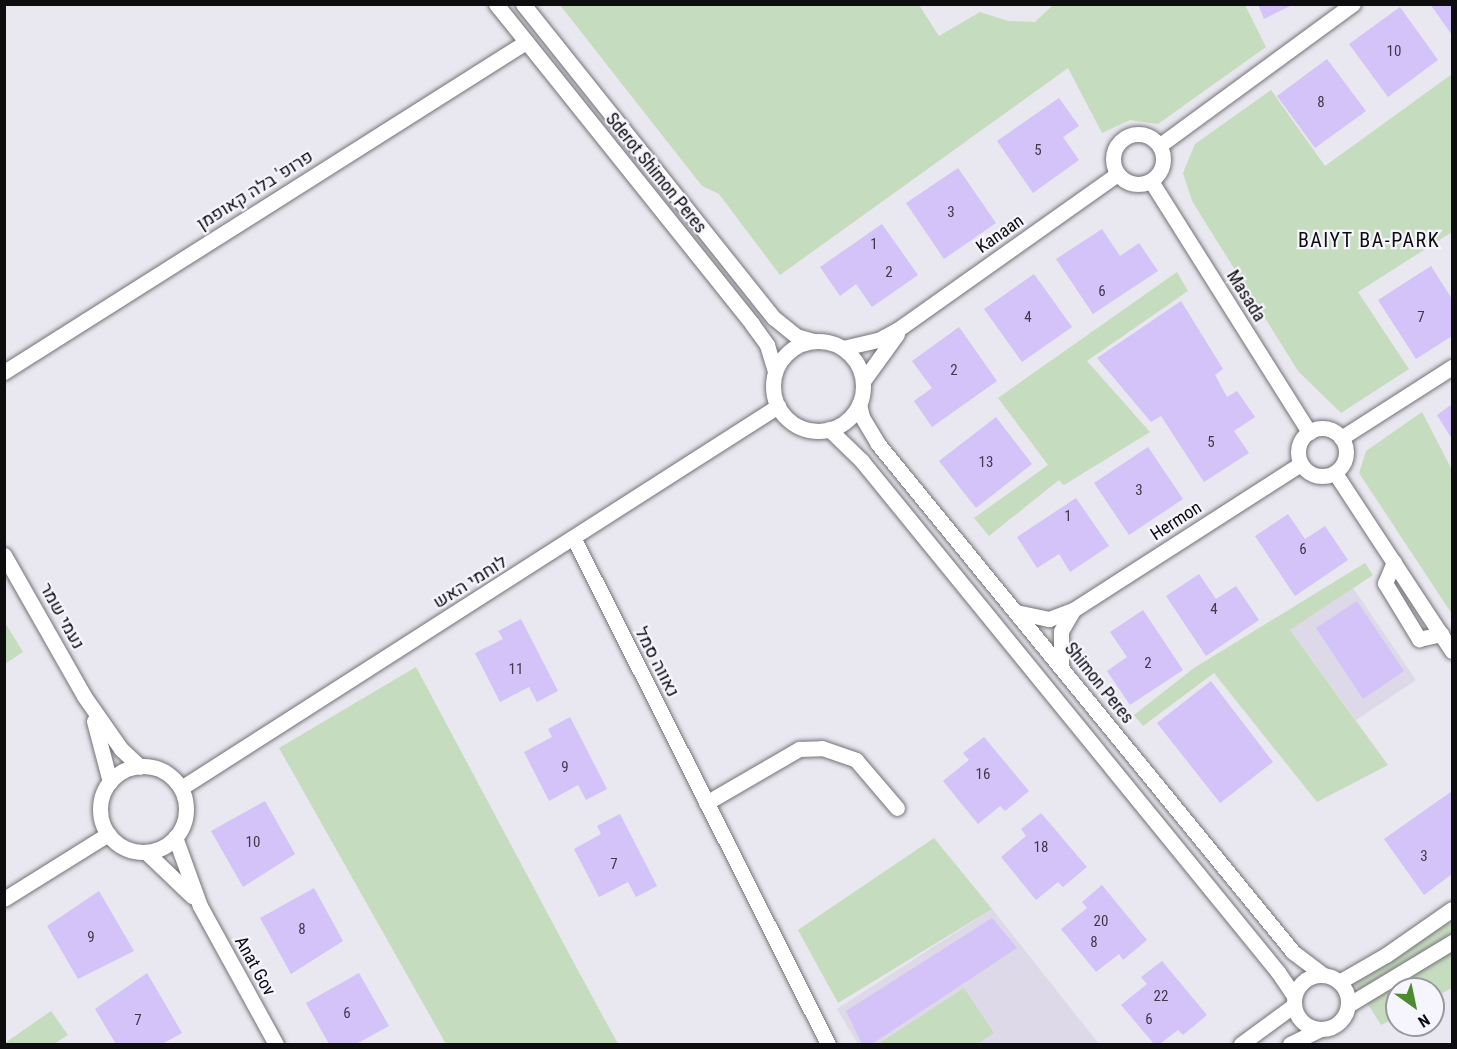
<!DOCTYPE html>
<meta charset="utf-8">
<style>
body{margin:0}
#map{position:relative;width:1457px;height:1049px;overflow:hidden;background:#e9e7ef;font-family:"Roboto Condensed",Heebo,sans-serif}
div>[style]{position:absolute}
.built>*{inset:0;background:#ddd9e8}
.green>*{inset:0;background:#c6dcbf}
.building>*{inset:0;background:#d3c3f9}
.roads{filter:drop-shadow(0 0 2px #747278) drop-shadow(0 0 2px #747278)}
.minor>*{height:15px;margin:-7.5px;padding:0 7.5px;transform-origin:7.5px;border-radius:7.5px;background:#fff}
.minor>.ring{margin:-7.5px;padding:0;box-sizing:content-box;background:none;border:15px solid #fff;border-radius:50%}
span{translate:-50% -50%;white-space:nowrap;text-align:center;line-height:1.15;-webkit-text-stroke:4.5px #f6f4fc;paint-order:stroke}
.number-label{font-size:15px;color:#3e3a4a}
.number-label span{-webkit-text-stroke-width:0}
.street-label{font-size:18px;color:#0d0d0f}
.neighbourhood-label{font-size:20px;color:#0d0d0f;letter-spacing:1.5px}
.frame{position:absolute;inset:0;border:6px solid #0d0d0f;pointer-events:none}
.north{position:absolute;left:1385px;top:977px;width:60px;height:60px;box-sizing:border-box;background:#f6f4fc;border:2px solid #99989d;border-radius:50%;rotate:147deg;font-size:16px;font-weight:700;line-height:24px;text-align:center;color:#0d0d0f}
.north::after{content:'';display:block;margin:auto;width:21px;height:27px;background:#4a8c2f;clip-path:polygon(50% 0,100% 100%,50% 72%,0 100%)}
</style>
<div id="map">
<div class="built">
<i style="clip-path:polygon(1353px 588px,1416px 680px,1356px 720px,1290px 630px)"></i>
<i style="clip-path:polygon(992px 909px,1099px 1044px,858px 1044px,837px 1009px)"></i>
</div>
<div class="green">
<i style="clip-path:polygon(560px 5px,919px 5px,939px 36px,980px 12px,1008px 21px,1035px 22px,1053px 5px,1245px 5px,1266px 47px,1158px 124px,1130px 120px,1102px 133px,1068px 68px,780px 275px,719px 194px,702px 186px)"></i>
<i style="clip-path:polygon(1452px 74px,1452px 232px,1358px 292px,1409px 369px,1341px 413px,1298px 371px,1192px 201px,1183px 173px,1195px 144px,1271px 90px,1325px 166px)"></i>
<i style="clip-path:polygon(1177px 272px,1188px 291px,1087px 361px,1150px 432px,1064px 485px,1059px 480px,989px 536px,974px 518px,1048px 465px,998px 398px)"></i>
<i style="clip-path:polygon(1422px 412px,1452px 470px,1452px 614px,1359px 473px,1366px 451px)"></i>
<i style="clip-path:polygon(1365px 563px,1373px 575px,1290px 630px,1388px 765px,1317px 802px,1214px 673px,1143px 726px,1134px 715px,1194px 668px)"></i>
<i style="clip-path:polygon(4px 621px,23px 652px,5px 664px,4px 664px)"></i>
<i style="clip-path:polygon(416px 667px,574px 963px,618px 1044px,446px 1044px,279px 748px)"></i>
<i style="clip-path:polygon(934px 838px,992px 909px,838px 1003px,798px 930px)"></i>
<i style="clip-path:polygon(1452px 921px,1452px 988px,1433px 998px,1433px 989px,1397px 989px,1397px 1017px,1381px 1025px,1354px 982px)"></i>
<i style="clip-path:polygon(964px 988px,994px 1033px,977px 1044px,878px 1044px)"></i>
<i style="clip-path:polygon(51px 1011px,68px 1035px,54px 1044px,5px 1043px)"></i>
</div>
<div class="building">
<i style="clip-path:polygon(1258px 4px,1294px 4px,1264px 19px)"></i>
<i style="clip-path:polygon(1430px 4px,1452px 4px,1452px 35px)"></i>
<i style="clip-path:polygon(1400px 7px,1438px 60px,1388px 97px,1349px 44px)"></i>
<i style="clip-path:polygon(1327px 59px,1366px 111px,1315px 148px,1277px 96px)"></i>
<i style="clip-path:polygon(1059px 98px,1079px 126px,1063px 137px,1079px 160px,1033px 193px,997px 141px)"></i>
<i style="clip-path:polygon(958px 168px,996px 223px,944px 259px,906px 203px)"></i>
<i style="clip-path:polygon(882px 224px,918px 275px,872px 307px,856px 284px,840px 296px,820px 267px)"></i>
<i style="clip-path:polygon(1102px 229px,1120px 256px,1139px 243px,1158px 271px,1093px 314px,1056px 259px)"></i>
<i style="clip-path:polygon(1431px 266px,1452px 299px,1452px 336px,1416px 359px,1378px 300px)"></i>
<i style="clip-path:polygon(1034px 274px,1072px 327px,1022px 362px,984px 309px)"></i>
<i style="clip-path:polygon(1181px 301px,1223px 369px,1215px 375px,1227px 397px,1237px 391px,1255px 417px,1234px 431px,1249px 453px,1204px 482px,1161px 416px,1151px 422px,1097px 358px)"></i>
<i style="clip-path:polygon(959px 327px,997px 381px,932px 427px,914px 401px,932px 388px,912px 361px)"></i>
<i style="clip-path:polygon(1452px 404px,1452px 439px,1437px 415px)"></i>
<i style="clip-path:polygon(996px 417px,1032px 464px,976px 508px,939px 461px)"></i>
<i style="clip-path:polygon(1148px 447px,1183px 499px,1129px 535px,1094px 483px)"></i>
<i style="clip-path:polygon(1076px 498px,1109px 546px,1070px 572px,1059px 554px,1037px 568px,1017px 537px)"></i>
<i style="clip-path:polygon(1288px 514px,1305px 539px,1325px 526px,1348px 560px,1295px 596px,1255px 536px)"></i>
<i style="clip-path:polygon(1199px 574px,1216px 599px,1236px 586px,1259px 620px,1206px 656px,1166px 596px)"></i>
<i style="clip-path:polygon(1357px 601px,1404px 671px,1363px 699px,1316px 628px)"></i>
<i style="clip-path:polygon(1143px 610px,1183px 670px,1130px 705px,1107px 671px,1127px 657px,1110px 632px)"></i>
<i style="clip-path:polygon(521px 619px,558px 691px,537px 702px,529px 687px,500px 702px,475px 653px,503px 639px,498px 631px)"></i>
<i style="clip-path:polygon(1211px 681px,1273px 762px,1220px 803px,1157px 723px)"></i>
<i style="clip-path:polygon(570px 717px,607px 789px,586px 800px,578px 785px,549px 801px,524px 752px,552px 737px,548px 729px)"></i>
<i style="clip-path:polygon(984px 737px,1029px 791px,1005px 811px,1000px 806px,978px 824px,943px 781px,969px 760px,963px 753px)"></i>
<i style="clip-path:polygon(1452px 791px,1452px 874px,1424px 895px,1384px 839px)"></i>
<i style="clip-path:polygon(265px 801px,295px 854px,243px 887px,211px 831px)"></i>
<i style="clip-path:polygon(1041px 813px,1087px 867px,1063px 887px,1058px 882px,1036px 900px,1001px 857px,1026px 836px,1021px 829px)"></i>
<i style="clip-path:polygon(620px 814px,657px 886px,636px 897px,628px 882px,599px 897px,574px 849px,601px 834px,597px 826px)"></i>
<i style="clip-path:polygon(1102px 885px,1147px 940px,1123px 960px,1119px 954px,1096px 972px,1061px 929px,1087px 908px,1082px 902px)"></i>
<i style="clip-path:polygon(314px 888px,343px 941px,291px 974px,260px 918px)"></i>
<i style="clip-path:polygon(99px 891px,134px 951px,78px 979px,47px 926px)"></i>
<i style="clip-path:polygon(992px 918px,1017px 948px,872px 1044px,862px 1044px,846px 1011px)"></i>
<i style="clip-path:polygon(1162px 961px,1207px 1015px,1183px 1035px,1178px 1030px,1160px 1044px,1154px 1044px,1121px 1005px,1147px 984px,1141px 977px)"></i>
<i style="clip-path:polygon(147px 973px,182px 1033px,162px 1044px,116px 1044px,95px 1009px)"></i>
<i style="clip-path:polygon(359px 973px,389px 1026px,356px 1044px,329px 1044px,306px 1003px)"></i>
</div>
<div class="roads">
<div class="minor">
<i style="left:496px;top:4px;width:410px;rotate:51.3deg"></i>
<i style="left:752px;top:324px;width:26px;rotate:54deg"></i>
<i style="left:767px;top:345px;width:28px;rotate:73deg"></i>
<i style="left:523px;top:4px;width:402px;rotate:51.4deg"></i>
<i style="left:774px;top:318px;width:28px;rotate:39deg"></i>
<i style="left:796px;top:336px;width:18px;rotate:16deg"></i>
<i class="ring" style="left:1113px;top:134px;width:35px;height:35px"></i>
<i style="left:1160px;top:145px;width:239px;rotate:-36.2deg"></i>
<i style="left:1151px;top:181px;width:297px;rotate:57.8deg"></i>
<i class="ring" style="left:773px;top:341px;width:75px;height:75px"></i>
<i style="left:843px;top:348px;width:36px;rotate:-13deg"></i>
<i style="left:878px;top:340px;width:21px;rotate:-28deg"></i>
<i style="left:897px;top:330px;width:270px;rotate:-35.3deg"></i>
<i style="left:4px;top:372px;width:618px;rotate:-32.3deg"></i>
<i style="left:863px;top:381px;width:58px;rotate:-54.1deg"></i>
<i style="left:859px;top:404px;width:13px;rotate:77deg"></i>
<i style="left:862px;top:417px;width:31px;rotate:59deg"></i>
<i style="left:878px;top:444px;width:656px;rotate:50.75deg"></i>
<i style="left:1293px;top:952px;width:38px;rotate:37deg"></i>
<i class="ring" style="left:1298px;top:428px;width:33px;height:33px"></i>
<i style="left:829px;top:429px;width:45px;rotate:44.1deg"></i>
<i style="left:861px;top:460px;width:660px;rotate:50.84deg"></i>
<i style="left:1278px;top:972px;width:29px;rotate:56deg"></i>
<i style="left:1341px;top:438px;width:132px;rotate:-32.6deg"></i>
<i style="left:1335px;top:473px;width:213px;rotate:56.7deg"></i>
<i style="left:574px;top:539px;width:565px;rotate:63.3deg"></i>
<i style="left:4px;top:555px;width:162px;rotate:60.4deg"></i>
<i style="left:84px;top:696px;width:65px;rotate:55.1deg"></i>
<i style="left:121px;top:749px;width:26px;rotate:43deg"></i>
<i style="left:1394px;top:562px;width:23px;rotate:113deg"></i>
<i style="left:1385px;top:583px;width:66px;rotate:58.7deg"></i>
<i style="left:1419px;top:639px;width:23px;rotate:-13deg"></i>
<i style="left:1016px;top:612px;width:34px;rotate:12deg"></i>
<i style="left:1049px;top:619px;width:26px;rotate:-21deg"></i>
<i style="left:1073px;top:610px;width:270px;rotate:-32.7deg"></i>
<i style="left:1061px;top:666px;width:35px;rotate:-90deg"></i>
<i style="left:1061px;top:631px;width:24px;rotate:-60deg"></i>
<i style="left:94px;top:721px;width:63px;rotate:75.3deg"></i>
<i class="ring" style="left:100px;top:766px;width:71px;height:71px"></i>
<i style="left:181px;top:788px;width:709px;rotate:-32.61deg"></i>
<i style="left:706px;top:803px;width:108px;rotate:-30.1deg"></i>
<i style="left:799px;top:749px;width:23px;rotate:-2deg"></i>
<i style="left:822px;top:748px;width:36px;rotate:19deg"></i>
<i style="left:856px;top:760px;width:63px;rotate:49.5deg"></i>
<i style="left:175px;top:837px;width:73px;rotate:70.1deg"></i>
<i style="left:200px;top:906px;width:158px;rotate:61.2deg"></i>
<i style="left:146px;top:852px;width:64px;rotate:43.7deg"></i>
<i style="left:4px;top:899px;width:123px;rotate:-32deg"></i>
<i class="ring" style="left:1294px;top:975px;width:39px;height:39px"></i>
<i style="left:1339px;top:982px;width:54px;rotate:-29.9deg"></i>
<i style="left:1386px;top:955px;width:80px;rotate:-34.9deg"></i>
<i style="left:1348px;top:1005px;width:122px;rotate:-31.2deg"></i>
<i style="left:1241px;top:1044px;width:66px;rotate:-36.3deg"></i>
<i style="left:1290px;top:1044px;width:34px;rotate:-26deg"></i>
</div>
</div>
<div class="number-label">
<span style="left:1394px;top:52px">10</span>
<span style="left:1321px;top:103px">8</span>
<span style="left:1038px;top:151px">5</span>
<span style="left:951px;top:213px">3</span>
<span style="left:874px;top:245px">1</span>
<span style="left:889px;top:273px">2</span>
<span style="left:1102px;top:292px">6</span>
<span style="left:1028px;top:318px">4</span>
<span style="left:1421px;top:318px">7</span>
<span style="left:954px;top:371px">2</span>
<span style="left:1211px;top:443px">5</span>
<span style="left:986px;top:463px">13</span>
<span style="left:1139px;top:491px">3</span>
<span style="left:1068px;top:517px">1</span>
<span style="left:1303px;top:550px">6</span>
<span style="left:1214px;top:610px">4</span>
<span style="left:1148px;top:664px">2</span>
<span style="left:516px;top:670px">11</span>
<span style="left:565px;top:768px">9</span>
<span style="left:983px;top:775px">16</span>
<span style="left:253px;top:843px">10</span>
<span style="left:1041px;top:848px">18</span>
<span style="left:1424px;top:857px">3</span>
<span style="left:614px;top:865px">7</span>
<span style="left:1101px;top:922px">20</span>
<span style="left:302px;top:930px">8</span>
<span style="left:91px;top:938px">9</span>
<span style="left:1094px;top:943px">8</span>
<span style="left:1161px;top:997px">22</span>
<span style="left:347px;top:1014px">6</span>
<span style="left:1149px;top:1020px">6</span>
<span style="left:138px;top:1021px">7</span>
</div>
<div class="street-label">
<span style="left:656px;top:173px;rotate:51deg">Sderot Shimon Peres</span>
<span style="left:255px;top:190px;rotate:-32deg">פרופ' בלה קאופמן</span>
<span style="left:1000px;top:234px;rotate:-35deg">Kanaan</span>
<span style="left:1246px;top:296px;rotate:58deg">Masada</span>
<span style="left:1176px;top:521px;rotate:-33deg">Hermon</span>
<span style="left:470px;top:582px;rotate:-32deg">לוחמי האש</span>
<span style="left:62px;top:616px;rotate:61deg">נעמי שמר</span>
<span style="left:657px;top:662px;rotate:63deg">נאווה סמל</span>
<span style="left:1099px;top:683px;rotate:51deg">Shimon Peres</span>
<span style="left:255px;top:966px;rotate:61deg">Anat Gov</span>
</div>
<div class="neighbourhood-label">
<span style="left:1369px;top:240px">BAIYT BA-PARK</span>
</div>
<div class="frame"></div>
<div class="north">N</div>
</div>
